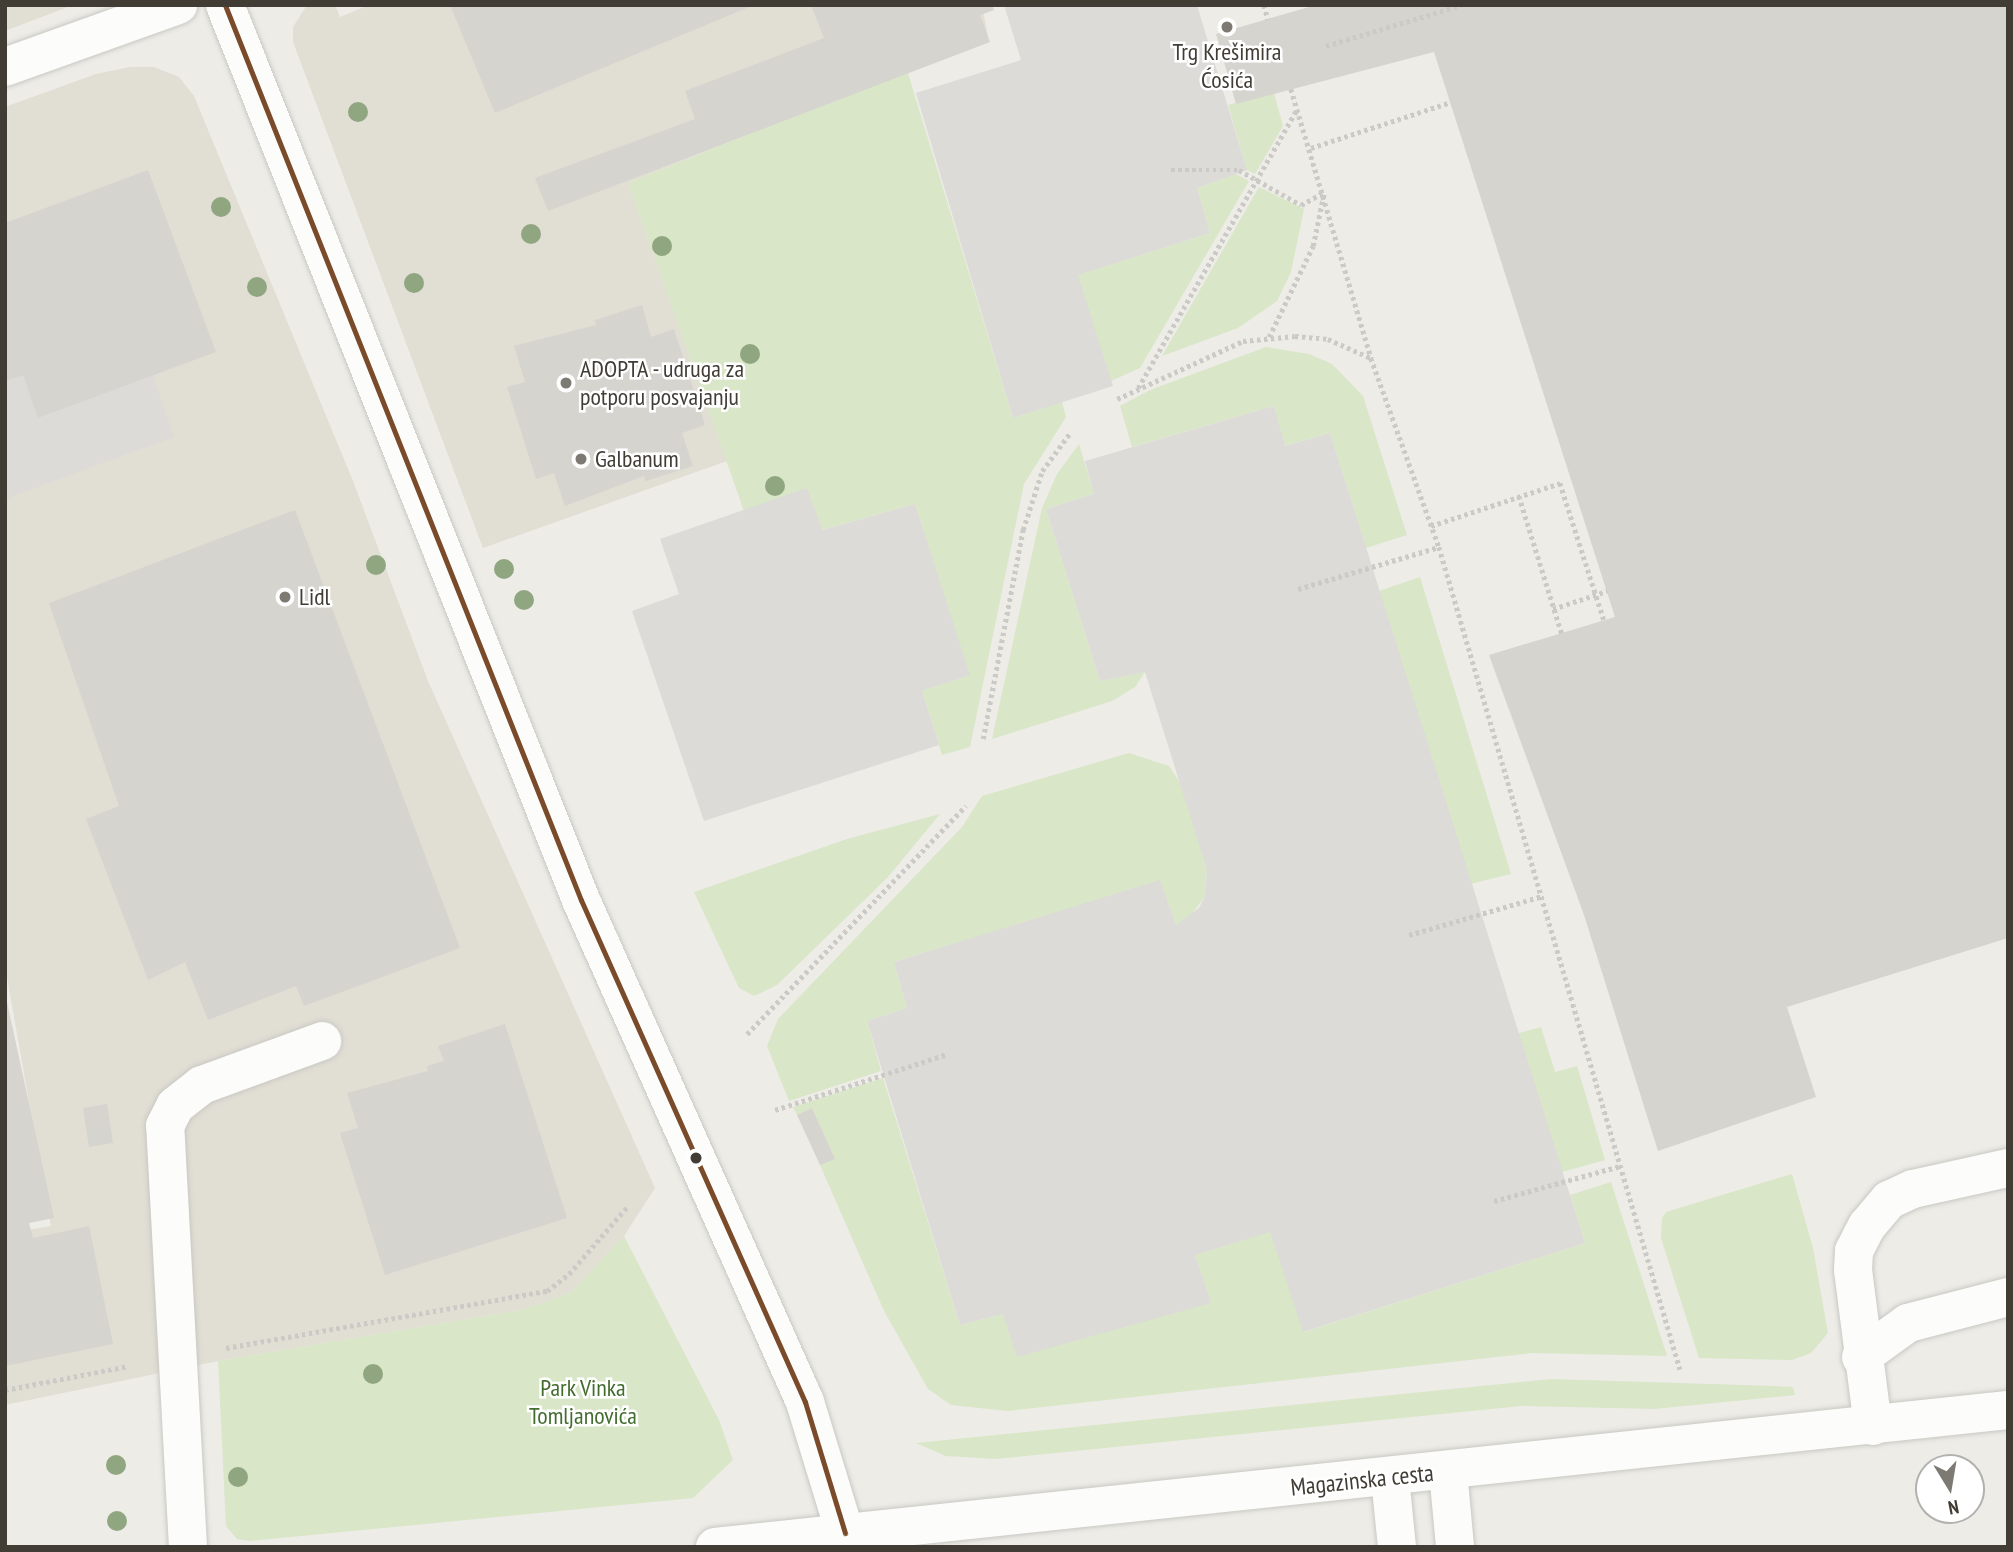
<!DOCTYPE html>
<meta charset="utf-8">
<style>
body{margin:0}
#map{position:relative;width:2013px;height:1552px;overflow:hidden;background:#edece7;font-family:"PT Sans Narrow",sans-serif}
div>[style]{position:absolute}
.residential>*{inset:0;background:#e1ded4}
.green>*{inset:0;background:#d9e6c8}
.parking>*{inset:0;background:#dcdbd7}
.building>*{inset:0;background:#d6d4cf}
.path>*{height:4.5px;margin-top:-2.25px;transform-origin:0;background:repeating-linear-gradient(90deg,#cccac6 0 3.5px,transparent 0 7px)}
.roads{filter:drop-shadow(0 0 2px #c9c8c3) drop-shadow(0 0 2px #c9c8c3)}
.minor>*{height:38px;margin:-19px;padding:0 19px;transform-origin:19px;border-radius:19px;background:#fcfcfb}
.bus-1>*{height:5px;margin:-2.5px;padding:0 2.5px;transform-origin:2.5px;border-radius:2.5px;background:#7a4b2a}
.trees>*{width:20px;height:20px;margin:-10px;border-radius:50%;background:#90a681}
.dots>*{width:19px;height:19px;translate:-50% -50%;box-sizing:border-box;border:4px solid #fff;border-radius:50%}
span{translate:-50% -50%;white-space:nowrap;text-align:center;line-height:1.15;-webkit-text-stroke:5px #fff;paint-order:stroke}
.poi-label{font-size:24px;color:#413d34}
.left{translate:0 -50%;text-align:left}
.park-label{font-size:24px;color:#436d2e}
.street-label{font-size:24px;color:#413d34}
.frame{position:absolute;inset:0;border:7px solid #413d34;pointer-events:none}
.north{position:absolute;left:1915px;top:1454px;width:70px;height:70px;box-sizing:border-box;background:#fff;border:2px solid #b3b1ae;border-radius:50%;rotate:169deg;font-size:19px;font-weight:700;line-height:28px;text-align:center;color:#413d34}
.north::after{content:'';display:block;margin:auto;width:24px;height:32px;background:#7d7a73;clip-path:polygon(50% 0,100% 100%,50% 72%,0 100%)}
</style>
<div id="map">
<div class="residential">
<i style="clip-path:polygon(5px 5px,73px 5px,5px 31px)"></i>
<i style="clip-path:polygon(307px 5px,335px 5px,340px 17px,369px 5px,982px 5px,988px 37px,628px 183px,727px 461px,483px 548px,293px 42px,293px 27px)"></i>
<i style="clip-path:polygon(130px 67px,154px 67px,179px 77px,194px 96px,353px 481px,428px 681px,655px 1188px,624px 1236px,570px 1293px,521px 1310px,218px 1361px,5px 1405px,5px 1234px,51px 1226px,5px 966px,5px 107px,96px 74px)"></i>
</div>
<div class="green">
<i style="clip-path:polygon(907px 70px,1013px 418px,1062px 402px,1066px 417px,1024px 484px,970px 747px,942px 755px,922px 691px,969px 675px,915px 504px,821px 530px,807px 489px,744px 511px,628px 183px)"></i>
<i style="clip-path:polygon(1274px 93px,1283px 126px,1255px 174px,1247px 170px,1228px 105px)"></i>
<i style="clip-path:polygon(1236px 174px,1249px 181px,1140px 368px,1111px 381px,1077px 275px,1210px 233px,1197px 188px)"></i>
<i style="clip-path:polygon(1259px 187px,1304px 209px,1291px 272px,1277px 301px,1238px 328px,1162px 356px)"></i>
<i style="clip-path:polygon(1266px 347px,1309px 354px,1332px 364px,1363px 396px,1407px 535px,1366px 548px,1330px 433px,1284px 446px,1274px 406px,1132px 447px,1120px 406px,1150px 390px)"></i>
<i style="clip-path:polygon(1079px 444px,1094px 494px,1046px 509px,1100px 681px,1145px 672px,1135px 687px,1112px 701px,992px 739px,1042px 508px,1057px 474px)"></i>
<i style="clip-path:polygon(1420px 577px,1511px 874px,1470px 884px,1379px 591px)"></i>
<i style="clip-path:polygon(1129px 753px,1169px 766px,1183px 787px,1207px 870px,1205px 896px,1190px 917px,1176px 925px,1160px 881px,894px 962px,907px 1008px,867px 1021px,881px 1071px,789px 1101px,767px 1046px,778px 1019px,962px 827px,982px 796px)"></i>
<i style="clip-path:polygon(940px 814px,888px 877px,777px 985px,754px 996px,739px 988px,694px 892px,847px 839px)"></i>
<i style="clip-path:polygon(1541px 1027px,1555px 1072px,1577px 1066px,1605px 1160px,1562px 1172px,1516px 1034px)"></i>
<i style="clip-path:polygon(883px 1078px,960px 1325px,1003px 1314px,1210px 1302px,1195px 1255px,1271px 1231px,1304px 1332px,1585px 1243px,1570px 1195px,1611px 1182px,1667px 1356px,1532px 1353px,1008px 1411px,951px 1405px,928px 1389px,884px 1311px,820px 1165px,834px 1159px,812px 1108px,797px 1115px,793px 1107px)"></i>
<i style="clip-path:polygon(1792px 1174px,1813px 1248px,1828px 1333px,1811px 1353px,1792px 1360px,1699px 1358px,1661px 1238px,1662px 1218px,1666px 1212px)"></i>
<i style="clip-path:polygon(624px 1236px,719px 1420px,733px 1460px,693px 1498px,250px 1541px,237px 1539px,226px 1526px,218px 1361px,521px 1310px,570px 1293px)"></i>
<i style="clip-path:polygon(1551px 1379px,1775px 1386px,1793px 1387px,1795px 1395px,1654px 1409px,1521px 1406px,995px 1459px,946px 1456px,916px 1443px)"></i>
</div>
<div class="parking">
<i style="clip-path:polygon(1004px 5px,1197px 5px,1247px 170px,1197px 188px,1210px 233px,1078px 275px,1113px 386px,1013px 418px,916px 93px,1021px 60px)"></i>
<i style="clip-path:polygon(23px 375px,39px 418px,153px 375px,174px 437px,5px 499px,5px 381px)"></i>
<i style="clip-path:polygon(1274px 406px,1285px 446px,1330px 433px,1585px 1243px,1303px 1332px,1270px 1232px,1195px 1255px,1211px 1303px,1017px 1357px,1003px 1314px,960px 1325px,867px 1021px,907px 1008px,894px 962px,1160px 880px,1176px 925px,1199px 908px,1205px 896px,1207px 870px,1145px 672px,1100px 681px,1046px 509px,1094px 494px,1085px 461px)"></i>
<i style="clip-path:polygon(807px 488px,822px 530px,915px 504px,970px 675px,922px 691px,939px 745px,704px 821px,632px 611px,679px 594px,660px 539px)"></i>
</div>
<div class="building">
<i style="clip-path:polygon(450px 5px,754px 5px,495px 113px)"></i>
<i style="clip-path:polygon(811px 5px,992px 5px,994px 10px,980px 15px,990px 42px,548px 211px,535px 178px,695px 119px,685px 91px,824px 38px)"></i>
<i style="clip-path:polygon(1316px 5px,2008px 5px,2008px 938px,1787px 1007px,1816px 1097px,1658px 1151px,1584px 915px,1489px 655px,1615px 617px,1434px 52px,1236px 104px,1216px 34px)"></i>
<i style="clip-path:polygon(148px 170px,216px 352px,38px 418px,23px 375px,5px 381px,5px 223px)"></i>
<i style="clip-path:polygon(642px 305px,651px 337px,674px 329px,705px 425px,682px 433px,693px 466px,646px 481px,644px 476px,565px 506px,554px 473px,536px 479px,507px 387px,525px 382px,514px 346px,596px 325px,595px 320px)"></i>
<i style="clip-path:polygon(295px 510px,460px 948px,304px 1006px,296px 986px,208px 1020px,185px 962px,148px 980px,86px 819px,119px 806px,49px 603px)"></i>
<i style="clip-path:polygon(5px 993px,54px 1218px,29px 1223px,33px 1238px,89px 1226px,113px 1344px,5px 1366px)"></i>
<i style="clip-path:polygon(505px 1024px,567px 1218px,385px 1275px,340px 1133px,358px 1128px,347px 1093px,428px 1071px,427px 1066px,444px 1061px,438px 1046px)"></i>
<i style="clip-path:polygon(107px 1104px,113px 1143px,89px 1147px,83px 1108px)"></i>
<i style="clip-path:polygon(812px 1108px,835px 1159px,820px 1165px,797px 1115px)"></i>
</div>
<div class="path">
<i style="left:1264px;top:5px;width:15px;rotate:74deg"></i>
<i style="left:1326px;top:46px;width:142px;rotate:-16.8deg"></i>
<i style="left:1291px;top:89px;width:281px;rotate:73.4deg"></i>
<i style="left:1371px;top:358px;width:201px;rotate:70.2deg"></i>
<i style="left:1439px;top:547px;width:857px;rotate:73.66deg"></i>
<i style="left:1311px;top:148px;width:147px;rotate:-18.2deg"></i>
<i style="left:1171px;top:170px;width:68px"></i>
<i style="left:1239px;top:170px;width:71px;rotate:29.4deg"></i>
<i style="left:1301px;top:205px;width:26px;rotate:-29deg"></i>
<i style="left:1269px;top:337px;width:101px;rotate:-64.2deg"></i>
<i style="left:1313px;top:246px;width:54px;rotate:-78.3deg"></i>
<i style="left:1138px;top:388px;width:321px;rotate:-60.3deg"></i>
<i style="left:1117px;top:399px;width:139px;rotate:-24.7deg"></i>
<i style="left:1243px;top:341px;width:52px;rotate:-5.5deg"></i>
<i style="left:1295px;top:336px;width:33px;rotate:5deg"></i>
<i style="left:1328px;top:339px;width:47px;rotate:23.8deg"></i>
<i style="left:1519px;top:496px;width:145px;rotate:72.7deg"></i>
<i style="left:1431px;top:526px;width:136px;rotate:-18.4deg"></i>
<i style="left:1560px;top:483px;width:144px;rotate:72.2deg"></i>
<i style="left:1298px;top:589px;width:147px;rotate:-16.6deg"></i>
<i style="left:1553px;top:609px;width:57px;rotate:-18.4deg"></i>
<i style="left:983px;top:739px;width:213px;rotate:-79.2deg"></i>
<i style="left:1023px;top:530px;width:62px;rotate:-72.1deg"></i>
<i style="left:1042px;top:471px;width:47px;rotate:-53.6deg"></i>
<i style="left:1409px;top:935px;width:139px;rotate:-16.3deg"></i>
<i style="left:747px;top:1034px;width:316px;rotate:-46.2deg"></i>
<i style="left:775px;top:1110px;width:181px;rotate:-18deg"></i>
<i style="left:1494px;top:1201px;width:131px;rotate:-15.5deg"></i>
<i style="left:226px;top:1348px;width:326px;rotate:-10.1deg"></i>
<i style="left:547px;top:1291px;width:28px;rotate:-38deg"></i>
<i style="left:569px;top:1274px;width:90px;rotate:-49.1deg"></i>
<i style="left:5px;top:1390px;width:125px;rotate:-11deg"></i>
</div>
<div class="roads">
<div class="minor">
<i style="left:225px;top:5px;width:963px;rotate:68.31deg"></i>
<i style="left:581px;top:900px;width:550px;rotate:65.95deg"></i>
<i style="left:805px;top:1402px;width:137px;rotate:73deg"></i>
<i style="left:5px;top:67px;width:184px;rotate:-19.7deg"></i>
<i style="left:1861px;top:1357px;width:58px;rotate:-35.9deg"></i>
<i style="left:1908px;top:1323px;width:103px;rotate:-14.6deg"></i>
<i style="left:1873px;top:1426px;width:157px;rotate:-97.3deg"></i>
<i style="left:1853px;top:1270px;width:19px;rotate:-87deg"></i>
<i style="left:1854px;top:1251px;width:28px;rotate:-63deg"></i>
<i style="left:1867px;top:1226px;width:34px;rotate:-50deg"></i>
<i style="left:1889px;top:1200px;width:26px;rotate:-25deg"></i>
<i style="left:1913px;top:1189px;width:97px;rotate:-12.5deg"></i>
<i style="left:1448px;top:1471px;width:76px;rotate:84.7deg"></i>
<i style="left:1390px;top:1478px;width:69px;rotate:84.2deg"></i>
<i style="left:188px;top:1547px;width:422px;rotate:-93.1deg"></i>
<i style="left:165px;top:1126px;width:22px;rotate:-63deg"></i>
<i style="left:175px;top:1106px;width:34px;rotate:-38deg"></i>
<i style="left:202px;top:1085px;width:128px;rotate:-20.1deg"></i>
<i style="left:715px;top:1547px;width:1300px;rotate:-6.05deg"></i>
</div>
</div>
<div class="bus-1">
<i style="left:225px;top:5px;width:963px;rotate:68.31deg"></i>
<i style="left:581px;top:900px;width:550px;rotate:65.95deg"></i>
<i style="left:805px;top:1402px;width:137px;rotate:73deg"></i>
</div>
<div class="trees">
<i style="left:358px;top:112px"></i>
<i style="left:221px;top:207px"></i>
<i style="left:531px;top:234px"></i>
<i style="left:662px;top:246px"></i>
<i style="left:414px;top:283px"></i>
<i style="left:257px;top:287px"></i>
<i style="left:750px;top:354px"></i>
<i style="left:775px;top:486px"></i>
<i style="left:376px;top:565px"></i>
<i style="left:504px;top:569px"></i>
<i style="left:524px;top:600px"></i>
<i style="left:373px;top:1374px"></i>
<i style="left:116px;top:1465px"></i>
<i style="left:238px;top:1477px"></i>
<i style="left:117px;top:1521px"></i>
</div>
<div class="dots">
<i style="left:1227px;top:27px;background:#7d7a73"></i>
<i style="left:566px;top:383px;background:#7d7a73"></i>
<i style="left:581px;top:459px;background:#7d7a73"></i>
<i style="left:285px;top:597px;background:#7d7a73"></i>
<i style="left:696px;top:1158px;background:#413d34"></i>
</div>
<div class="poi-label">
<span style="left:1227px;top:66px">Trg Krešimira<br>Ćosića</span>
<span class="left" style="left:580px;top:383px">ADOPTA - udruga za<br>potporu posvajanju</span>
<span class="left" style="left:595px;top:459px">Galbanum</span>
<span class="left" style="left:299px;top:597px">Lidl</span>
</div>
<div class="park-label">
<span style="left:583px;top:1402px">Park Vinka<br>Tomljanovića</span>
</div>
<div class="street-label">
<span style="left:1362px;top:1480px;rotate:-6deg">Magazinska cesta</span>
</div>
<div class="frame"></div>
<div class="north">N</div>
</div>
